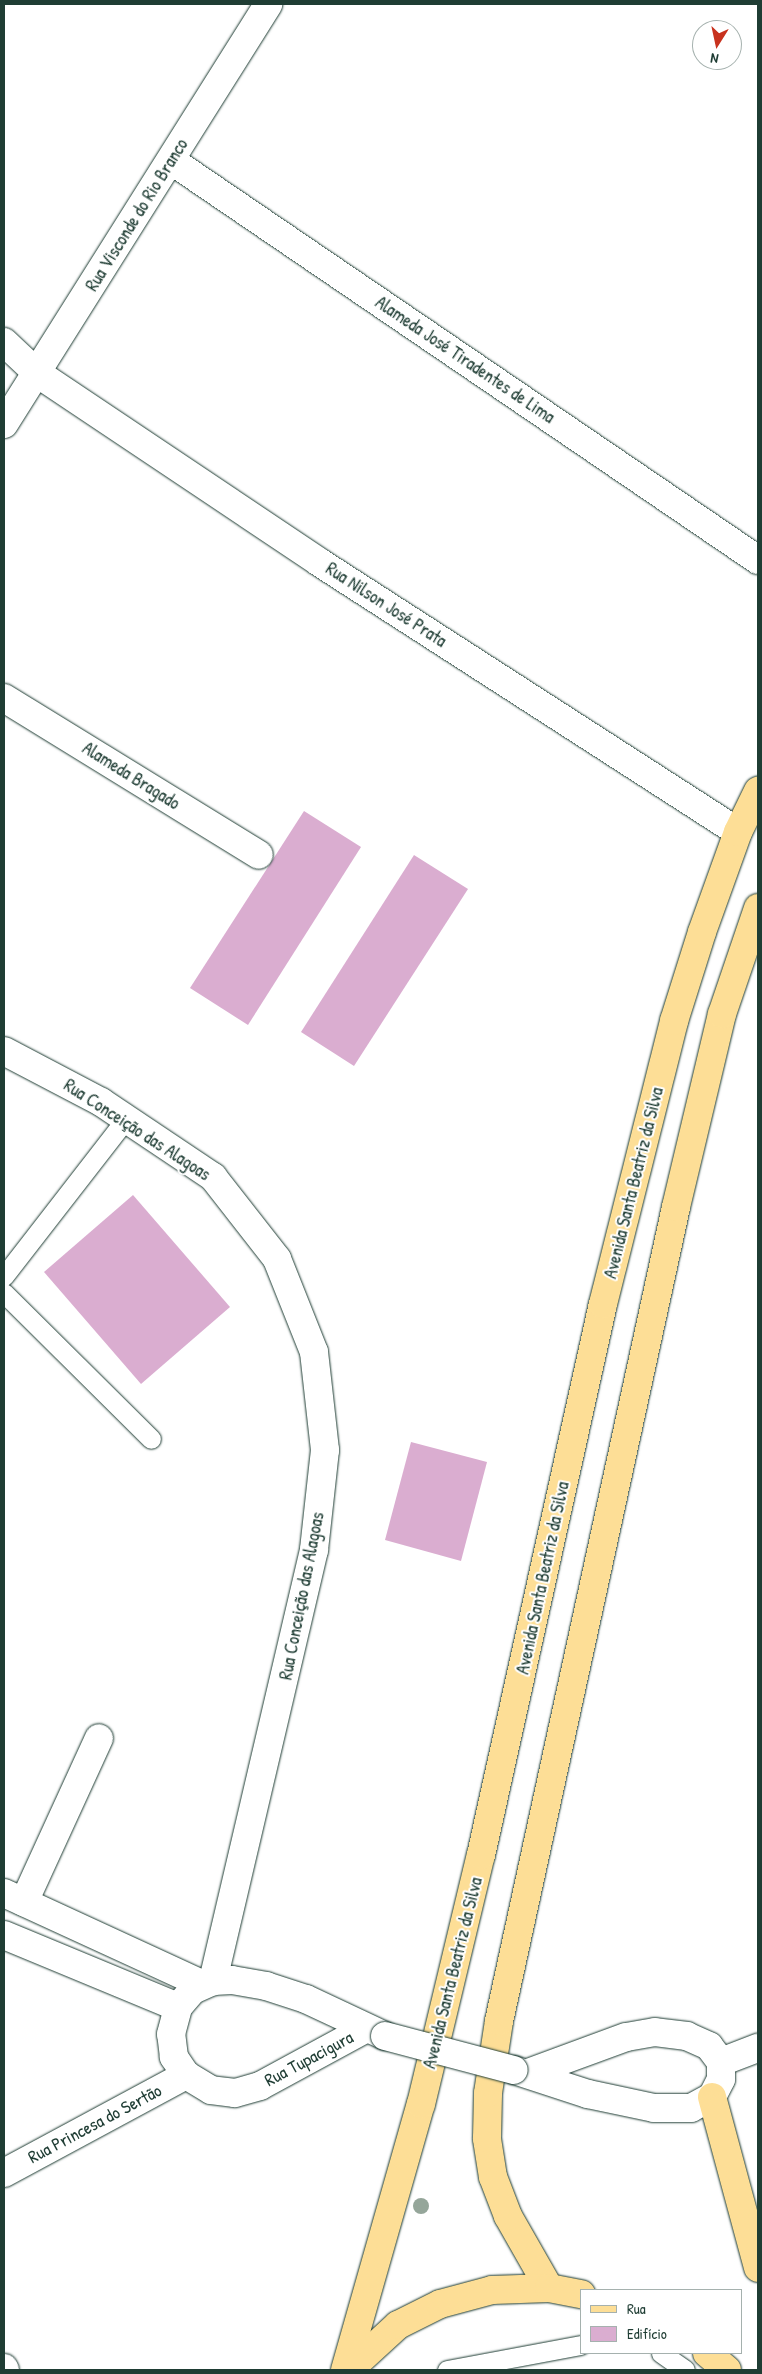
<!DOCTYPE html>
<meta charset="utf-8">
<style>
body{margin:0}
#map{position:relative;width:762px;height:2374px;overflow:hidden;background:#fff;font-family:"Patrick Hand",sans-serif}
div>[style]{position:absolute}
.building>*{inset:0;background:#daadd0}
.roads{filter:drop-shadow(0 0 1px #1f3d34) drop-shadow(0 0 1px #1f3d34)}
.lane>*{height:19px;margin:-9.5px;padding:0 9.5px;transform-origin:9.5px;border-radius:9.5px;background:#fff}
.street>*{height:28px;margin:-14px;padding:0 14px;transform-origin:14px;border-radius:14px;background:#fff}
.secondary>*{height:28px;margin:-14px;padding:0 14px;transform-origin:14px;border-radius:14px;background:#fff}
.primary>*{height:28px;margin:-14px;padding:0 14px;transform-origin:14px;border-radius:14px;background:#fdde96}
.bridges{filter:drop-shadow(0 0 1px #1f3d34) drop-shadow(0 0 1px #1f3d34)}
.secondary-bridge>*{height:28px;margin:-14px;padding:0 14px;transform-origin:14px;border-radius:14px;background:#fff}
.trees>*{width:16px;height:16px;margin:-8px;border-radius:50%;background:#95a69a}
span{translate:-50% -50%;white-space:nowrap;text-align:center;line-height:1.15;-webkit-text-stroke:4px #fff;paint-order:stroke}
.street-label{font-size:18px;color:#1f3d34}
.frame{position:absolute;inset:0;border:5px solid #1f3d34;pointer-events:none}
.legend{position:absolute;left:580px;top:2289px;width:162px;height:65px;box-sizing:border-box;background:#fff;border:1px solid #a5b1ae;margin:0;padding:6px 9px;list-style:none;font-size:15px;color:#1f3d34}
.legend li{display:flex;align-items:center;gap:10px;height:25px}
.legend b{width:25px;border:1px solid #a5b1ae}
.north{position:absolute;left:692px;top:20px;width:50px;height:50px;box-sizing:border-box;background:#fff;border:1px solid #a5b1ae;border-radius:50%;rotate:190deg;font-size:14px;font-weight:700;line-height:20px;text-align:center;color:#1f3d34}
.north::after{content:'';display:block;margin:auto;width:18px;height:22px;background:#c8321e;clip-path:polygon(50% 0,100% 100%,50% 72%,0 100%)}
</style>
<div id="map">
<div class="building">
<i style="clip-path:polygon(304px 811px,361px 847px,248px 1025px,190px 988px)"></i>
<i style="clip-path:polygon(414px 855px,468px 889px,354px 1066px,301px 1032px)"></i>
<i style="clip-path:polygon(133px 1195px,230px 1307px,141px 1384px,44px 1272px)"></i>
<i style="clip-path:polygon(411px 1442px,487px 1462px,461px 1561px,385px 1540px)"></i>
</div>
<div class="roads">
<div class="lane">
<i style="left:4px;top:1276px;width:197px;rotate:-52.2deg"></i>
<i style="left:4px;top:1293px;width:207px;rotate:44.8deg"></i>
<i style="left:661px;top:2353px;width:29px;rotate:35deg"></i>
<i style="left:447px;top:2370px;width:136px;rotate:-10.6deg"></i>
</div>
<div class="street">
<i style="left:172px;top:161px;width:709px;rotate:34.25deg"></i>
<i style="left:4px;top:698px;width:299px;rotate:31.6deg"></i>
<i style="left:24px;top:1902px;width:180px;rotate:-65.4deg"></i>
<i style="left:721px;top:2062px;width:40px;rotate:-21deg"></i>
<i style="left:4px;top:2173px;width:207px;rotate:-28.3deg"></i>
<i style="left:4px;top:2368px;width:2px;rotate:63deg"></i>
</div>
<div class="secondary">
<i style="left:4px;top:342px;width:45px;rotate:43.2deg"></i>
<i style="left:37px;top:373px;width:339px;rotate:33.8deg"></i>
<i style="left:319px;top:562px;width:498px;rotate:32.8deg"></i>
<i style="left:4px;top:424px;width:496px;rotate:-57.8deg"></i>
<i style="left:4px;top:1051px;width:110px;rotate:27.7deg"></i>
<i style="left:101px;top:1102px;width:135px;rotate:33.8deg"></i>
<i style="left:213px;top:1177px;width:104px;rotate:52deg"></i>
<i style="left:277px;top:1259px;width:100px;rotate:68.3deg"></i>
<i style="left:314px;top:1352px;width:99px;rotate:83.6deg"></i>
<i style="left:325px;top:1450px;width:101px;rotate:96.3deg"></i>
<i style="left:314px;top:1550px;width:443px;rotate:103.2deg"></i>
<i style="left:4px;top:1893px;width:218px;rotate:24.7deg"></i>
<i style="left:4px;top:1935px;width:188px;rotate:22.5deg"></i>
<i style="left:365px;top:2029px;width:119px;rotate:151.5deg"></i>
<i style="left:260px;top:2086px;width:26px;rotate:164deg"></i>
<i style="left:235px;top:2093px;width:24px;rotate:-173deg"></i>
<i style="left:211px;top:2090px;width:29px;rotate:-149deg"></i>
<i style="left:186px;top:2075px;width:22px;rotate:-124deg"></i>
<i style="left:174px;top:2057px;width:23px;rotate:-97deg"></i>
<i style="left:171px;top:2034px;width:28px;rotate:-75deg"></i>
<i style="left:178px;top:2007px;width:23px;rotate:-49deg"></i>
<i style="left:193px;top:1990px;width:22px;rotate:-24deg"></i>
<i style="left:213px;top:1981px;width:19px;rotate:-3deg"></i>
<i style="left:232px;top:1980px;width:35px;rotate:10deg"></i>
<i style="left:266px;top:1986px;width:42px;rotate:18deg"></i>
<i style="left:306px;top:1999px;width:87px;rotate:25.1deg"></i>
<i style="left:514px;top:2070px;width:78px;rotate:18deg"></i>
<i style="left:588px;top:2094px;width:67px;rotate:12deg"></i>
<i style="left:654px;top:2108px;width:37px"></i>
<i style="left:691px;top:2108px;width:24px;rotate:-28deg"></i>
<i style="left:712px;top:2097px;width:20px;rotate:-63deg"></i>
<i style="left:721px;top:2079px;width:17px;rotate:-90deg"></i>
<i style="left:721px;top:2062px;width:20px;rotate:-127deg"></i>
<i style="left:709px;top:2046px;width:24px;rotate:-156deg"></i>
<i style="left:687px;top:2036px;width:32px;rotate:-173deg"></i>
<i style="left:655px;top:2032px;width:29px;rotate:170deg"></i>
<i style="left:626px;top:2037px;width:104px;rotate:159.8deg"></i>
</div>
<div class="primary">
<i style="left:712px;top:2097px;width:177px;rotate:74.9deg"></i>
<i style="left:549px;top:2288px;width:83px;rotate:-119.7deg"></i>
<i style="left:508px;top:2216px;width:42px;rotate:-111deg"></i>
<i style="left:493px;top:2177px;width:39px;rotate:-99deg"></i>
<i style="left:487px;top:2138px;width:45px;rotate:-88.7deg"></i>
<i style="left:488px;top:2093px;width:73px;rotate:-81.3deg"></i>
<i style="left:499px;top:2021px;width:833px;rotate:-77.73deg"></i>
<i style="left:676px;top:1207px;width:198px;rotate:-76.6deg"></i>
<i style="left:722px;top:1014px;width:112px;rotate:-71.2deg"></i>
<i style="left:707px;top:2353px;width:26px;rotate:40deg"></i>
<i style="left:345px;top:2370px;width:277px;rotate:-74.1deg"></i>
<i style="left:421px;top:2104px;width:256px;rotate:-76.5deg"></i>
<i style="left:481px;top:1855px;width:564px;rotate:-77.52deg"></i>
<i style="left:603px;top:1304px;width:292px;rotate:-75.9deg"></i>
<i style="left:674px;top:1021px;width:93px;rotate:-72.5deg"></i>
<i style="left:702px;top:932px;width:106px;rotate:-70.2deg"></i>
<i style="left:738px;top:832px;width:46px;rotate:-64deg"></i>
<i style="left:349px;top:2370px;width:67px;rotate:-42.6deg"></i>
<i style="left:398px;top:2325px;width:47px;rotate:-26.6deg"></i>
<i style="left:440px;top:2304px;width:54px;rotate:-15.1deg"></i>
<i style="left:492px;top:2290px;width:57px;rotate:-2deg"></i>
<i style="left:549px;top:2288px;width:33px;rotate:11deg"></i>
</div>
</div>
<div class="bridges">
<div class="secondary-bridge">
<i style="left:385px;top:2036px;width:133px;rotate:14.8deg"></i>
</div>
</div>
<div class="trees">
<i style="left:421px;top:2206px"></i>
</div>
<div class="street-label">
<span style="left:137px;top:215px;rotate:-58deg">Rua Visconde do Rio Branco</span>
<span style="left:465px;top:360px;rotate:34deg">Alameda José Tiradentes de Lima</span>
<span style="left:386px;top:605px;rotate:33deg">Rua Nilson José Prata</span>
<span style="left:131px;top:776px;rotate:32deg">Alameda Bragado</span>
<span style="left:137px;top:1130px;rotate:33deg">Rua Conceição das Alagoas</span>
<span style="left:634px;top:1183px;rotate:-76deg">Avenida Santa Beatriz da Silva</span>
<span style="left:543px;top:1578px;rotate:-78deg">Avenida Santa Beatriz da Silva</span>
<span style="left:302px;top:1596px;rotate:-79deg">Rua Conceição das Alagoas</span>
<span style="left:453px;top:1973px;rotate:-76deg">Avenida Santa Beatriz da Silva</span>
<span style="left:309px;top:2059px;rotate:-28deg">Rua Tupacigura</span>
<span style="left:95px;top:2124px;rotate:-28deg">Rua Princesa do Sertão</span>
</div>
<div class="frame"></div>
<ul class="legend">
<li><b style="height:6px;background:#fdde96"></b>Rua</li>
<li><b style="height:14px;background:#daadd0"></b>Edifício</li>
</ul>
<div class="north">N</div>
</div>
